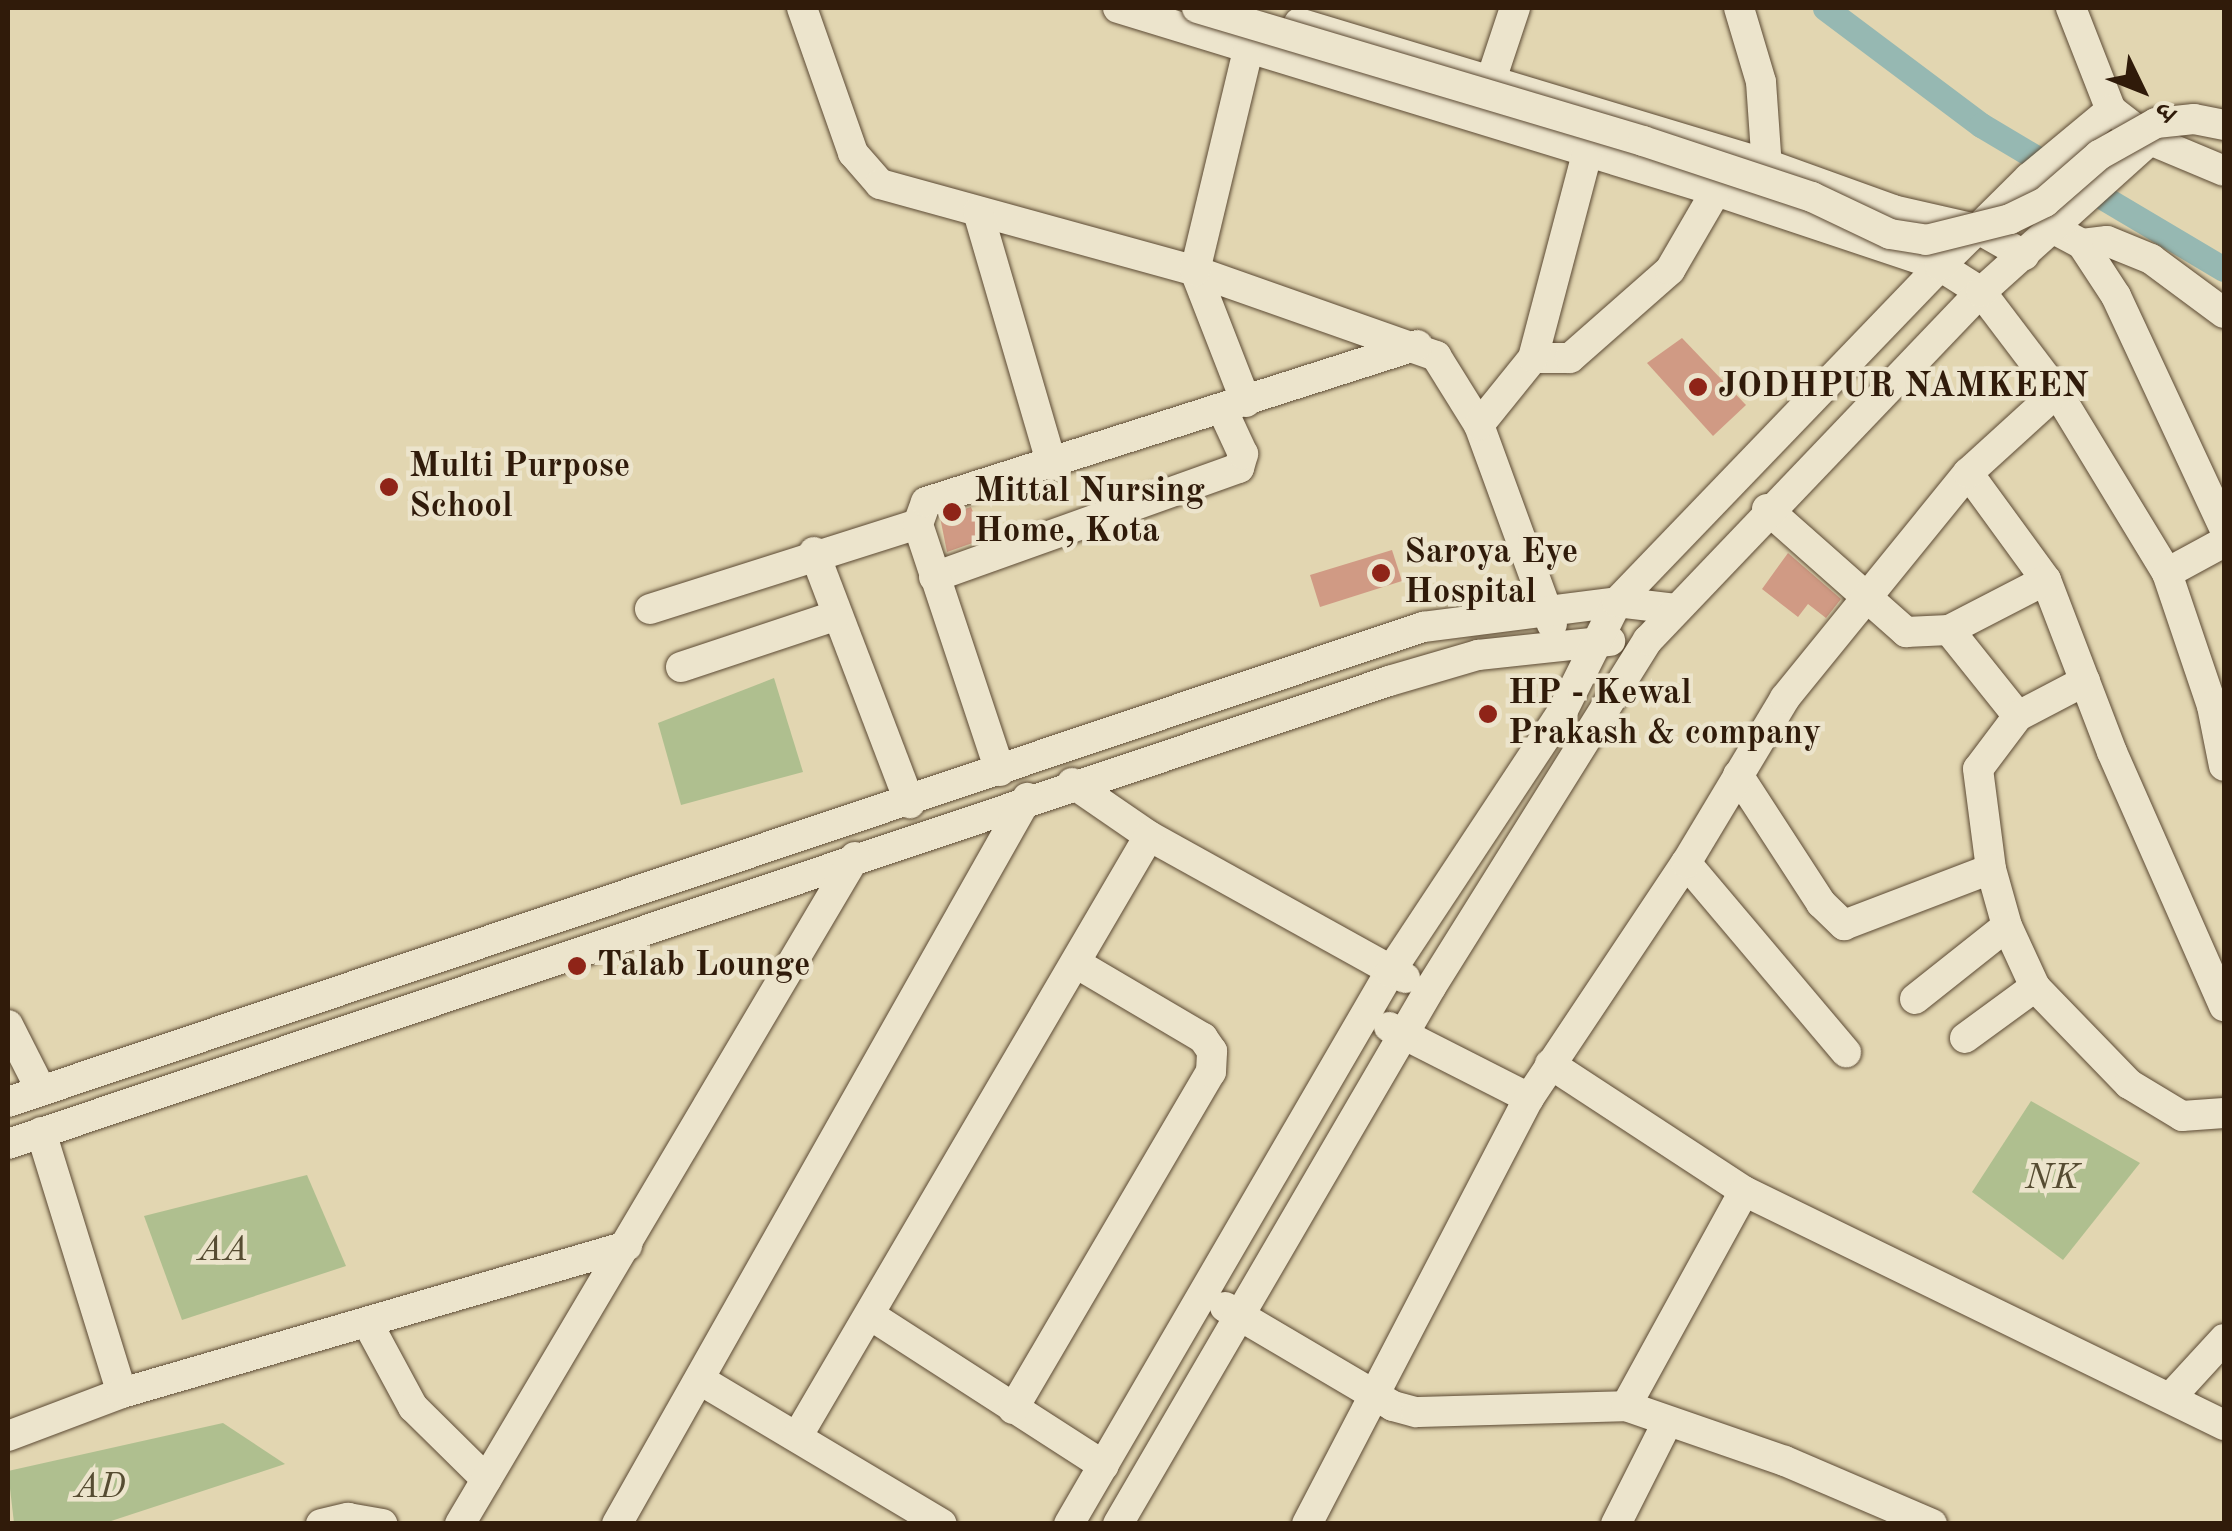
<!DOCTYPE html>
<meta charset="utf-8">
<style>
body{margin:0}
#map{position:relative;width:2232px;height:1531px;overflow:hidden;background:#e2d6b1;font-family:"Old Standard TT","Noto Serif Devanagari",serif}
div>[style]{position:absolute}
.green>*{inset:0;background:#afbf8f}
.canal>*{height:25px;margin:-12.5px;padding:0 12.5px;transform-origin:12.5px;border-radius:12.5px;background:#96b8b2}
.building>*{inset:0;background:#d09a84}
.roads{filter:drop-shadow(0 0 2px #5c4a34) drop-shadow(0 0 2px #5c4a34)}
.minor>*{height:30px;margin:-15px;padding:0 15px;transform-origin:15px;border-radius:15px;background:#ece4cc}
.bridges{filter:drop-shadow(0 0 2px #5c4a34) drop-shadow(0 0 2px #5c4a34)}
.minor-bridge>*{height:30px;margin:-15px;padding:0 15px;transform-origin:15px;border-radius:15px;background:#ece4cc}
.dots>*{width:28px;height:28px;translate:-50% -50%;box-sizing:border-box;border:5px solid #ece4cc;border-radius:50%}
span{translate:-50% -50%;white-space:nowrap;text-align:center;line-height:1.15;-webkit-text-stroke:9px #ece4cc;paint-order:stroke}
.poi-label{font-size:35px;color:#301b0a;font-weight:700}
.left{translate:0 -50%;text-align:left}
.park-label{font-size:35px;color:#564c32;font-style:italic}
.frame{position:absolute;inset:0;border:10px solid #301b0a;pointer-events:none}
.north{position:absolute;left:2092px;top:40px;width:100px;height:100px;-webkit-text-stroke:8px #ece4cc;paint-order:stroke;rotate:133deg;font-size:28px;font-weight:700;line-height:40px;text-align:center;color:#301b0a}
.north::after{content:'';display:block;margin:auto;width:35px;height:45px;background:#301b0a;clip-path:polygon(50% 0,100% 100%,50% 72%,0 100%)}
</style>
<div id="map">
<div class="green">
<i style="clip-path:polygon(774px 678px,803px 772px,681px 805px,658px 723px)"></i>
<i style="clip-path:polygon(2031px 1101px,2140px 1163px,2063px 1260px,1972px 1192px)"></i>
<i style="clip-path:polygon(307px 1175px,346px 1266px,182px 1320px,144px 1216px)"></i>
<i style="clip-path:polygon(223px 1423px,285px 1464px,105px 1523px,14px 1523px,8px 1471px)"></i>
</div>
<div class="canal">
<i style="left:1825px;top:8px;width:195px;rotate:36.9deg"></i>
<i style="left:1981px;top:125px;width:282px;rotate:30.7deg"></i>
</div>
<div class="building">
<i style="clip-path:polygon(1682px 338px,1746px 405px,1713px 436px,1647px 363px)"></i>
<i style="clip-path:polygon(971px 507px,984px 539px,947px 552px,940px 517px)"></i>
<i style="clip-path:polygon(1392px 550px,1402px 581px,1320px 607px,1310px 575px)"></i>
<i style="clip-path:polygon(1788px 553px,1841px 599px,1826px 618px,1808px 604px,1798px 617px,1762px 589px)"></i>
</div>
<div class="roads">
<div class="minor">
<i style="left:802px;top:8px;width:154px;rotate:70.6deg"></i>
<i style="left:853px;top:153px;width:41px;rotate:48.9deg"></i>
<i style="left:880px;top:184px;width:327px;rotate:15.4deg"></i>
<i style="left:1195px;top:271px;width:256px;rotate:19.4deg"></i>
<i style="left:1436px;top:356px;width:81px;rotate:58.1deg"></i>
<i style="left:1479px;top:425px;width:212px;rotate:69.9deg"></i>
<i style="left:1118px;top:8px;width:625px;rotate:17.02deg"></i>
<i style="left:1716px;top:191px;width:236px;rotate:18.5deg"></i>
<i style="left:1940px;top:266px;width:49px;rotate:32.4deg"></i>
<i style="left:1981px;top:292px;width:126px;rotate:52.8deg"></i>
<i style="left:2057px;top:392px;width:212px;rotate:58.7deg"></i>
<i style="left:2167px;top:573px;width:140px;rotate:71.3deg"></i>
<i style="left:2212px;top:706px;width:61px;rotate:78.7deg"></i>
<i style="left:1739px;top:8px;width:77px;rotate:73.4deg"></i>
<i style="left:1761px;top:82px;width:100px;rotate:86deg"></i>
<i style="left:2071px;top:8px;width:110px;rotate:68.6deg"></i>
<i style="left:2111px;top:110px;width:49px;rotate:37.6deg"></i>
<i style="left:2150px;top:140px;width:80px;rotate:22.7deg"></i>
<i style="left:1299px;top:23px;width:491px;rotate:16.8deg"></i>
<i style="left:1769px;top:165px;width:132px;rotate:19.9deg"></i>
<i style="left:1893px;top:210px;width:89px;rotate:12.9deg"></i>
<i style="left:1980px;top:230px;width:51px;rotate:29.6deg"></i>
<i style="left:1486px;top:95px;width:92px;rotate:-71.6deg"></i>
<i style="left:978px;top:212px;width:264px;rotate:73.7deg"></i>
<i style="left:2052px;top:228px;width:34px;rotate:28deg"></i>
<i style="left:2082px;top:244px;width:62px;rotate:56.8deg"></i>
<i style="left:2116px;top:296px;width:256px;rotate:65deg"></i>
<i style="left:2082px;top:244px;width:25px;rotate:-7deg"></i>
<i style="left:2107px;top:241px;width:48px;rotate:22.2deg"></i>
<i style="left:2151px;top:259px;width:91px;rotate:36.5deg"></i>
<i style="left:1533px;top:358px;width:37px"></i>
<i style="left:1570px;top:358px;width:133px;rotate:-41.3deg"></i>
<i style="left:1670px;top:270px;width:91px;rotate:-59.8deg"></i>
<i style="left:1246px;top:402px;width:141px;rotate:-111.3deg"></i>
<i style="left:1195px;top:271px;width:245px;rotate:-76.5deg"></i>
<i style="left:1479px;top:425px;width:86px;rotate:-51.1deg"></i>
<i style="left:1533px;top:358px;width:215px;rotate:-75.2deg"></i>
<i style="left:1968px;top:473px;width:132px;rotate:53.9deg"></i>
<i style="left:2046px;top:580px;width:184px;rotate:69deg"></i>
<i style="left:2112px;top:752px;width:278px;rotate:66.2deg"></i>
<i style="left:1767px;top:509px;width:186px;rotate:41.5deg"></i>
<i style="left:1906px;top:632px;width:43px;rotate:-2.7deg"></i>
<i style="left:1949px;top:630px;width:109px;rotate:-27.3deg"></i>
<i style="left:814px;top:552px;width:269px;rotate:69.1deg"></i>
<i style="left:2167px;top:573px;width:65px;rotate:-28.5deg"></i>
<i style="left:934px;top:577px;width:324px;rotate:-19.7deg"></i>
<i style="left:1239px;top:468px;width:15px;rotate:-74deg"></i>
<i style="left:1243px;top:454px;width:47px;rotate:-114.9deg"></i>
<i style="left:650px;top:609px;width:281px;rotate:-17.6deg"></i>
<i style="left:1949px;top:630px;width:110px;rotate:51.3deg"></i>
<i style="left:681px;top:667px;width:161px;rotate:-18.4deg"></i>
<i style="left:2085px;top:681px;width:76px;rotate:152.4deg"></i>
<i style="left:2018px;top:716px;width:66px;rotate:127deg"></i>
<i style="left:1978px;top:769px;width:101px;rotate:82.6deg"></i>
<i style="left:1991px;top:869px;width:59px;rotate:74.3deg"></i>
<i style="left:2007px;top:926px;width:67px;rotate:65.3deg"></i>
<i style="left:2035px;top:987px;width:135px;rotate:45.9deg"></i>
<i style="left:2129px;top:1084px;width:62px;rotate:31.1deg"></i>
<i style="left:2182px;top:1116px;width:42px;rotate:-4.1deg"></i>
<i style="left:1000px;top:771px;width:260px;rotate:-108.4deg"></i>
<i style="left:918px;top:524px;width:23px;rotate:-70deg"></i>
<i style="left:926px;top:502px;width:516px;rotate:-17.7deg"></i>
<i style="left:1738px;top:775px;width:153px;rotate:57deg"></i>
<i style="left:1821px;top:903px;width:32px;rotate:44deg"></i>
<i style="left:1844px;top:925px;width:157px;rotate:-20.9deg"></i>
<i style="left:1072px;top:783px;width:93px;rotate:34.5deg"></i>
<i style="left:1149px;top:836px;width:293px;rotate:29deg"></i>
<i style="left:1686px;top:863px;width:248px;rotate:49.8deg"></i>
<i style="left:1915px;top:999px;width:117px;rotate:-38.4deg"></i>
<i style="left:8px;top:1025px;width:73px;rotate:63.1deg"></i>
<i style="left:1389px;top:1027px;width:157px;rotate:26.9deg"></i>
<i style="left:1965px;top:1038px;width:87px;rotate:-36.1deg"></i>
<i style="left:1550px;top:1064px;width:232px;rotate:33.2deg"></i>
<i style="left:1744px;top:1191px;width:534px;rotate:25.99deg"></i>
<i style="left:8px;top:1102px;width:1493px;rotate:-18.56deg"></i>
<i style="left:1423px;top:627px;width:196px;rotate:-7.3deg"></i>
<i style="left:1617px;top:602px;width:59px;rotate:6.8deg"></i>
<i style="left:41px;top:1132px;width:273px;rotate:72.8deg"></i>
<i style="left:8px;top:1144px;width:1457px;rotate:-18.53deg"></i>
<i style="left:1389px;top:681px;width:93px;rotate:-16.3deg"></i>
<i style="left:1478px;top:655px;width:133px;rotate:-6.1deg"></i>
<i style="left:1225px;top:1307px;width:195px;rotate:30.5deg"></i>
<i style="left:1393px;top:1406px;width:24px;rotate:15deg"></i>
<i style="left:1416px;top:1412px;width:210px;rotate:-1.6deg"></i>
<i style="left:1626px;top:1406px;width:168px;rotate:19.1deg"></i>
<i style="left:1785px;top:1461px;width:160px;rotate:23.2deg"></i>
<i style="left:870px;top:1315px;width:278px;rotate:32.8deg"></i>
<i style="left:367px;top:1322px;width:97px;rotate:61.6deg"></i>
<i style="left:413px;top:1407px;width:103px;rotate:44.6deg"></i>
<i style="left:702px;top:1381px;width:279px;rotate:30.8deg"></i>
<i style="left:2170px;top:1398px;width:80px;rotate:-47.5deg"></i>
<i style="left:1626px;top:1406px;width:245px;rotate:-61.2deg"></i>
<i style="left:1013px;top:1409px;width:391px;rotate:-59.6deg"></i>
<i style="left:1211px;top:1072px;width:21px;rotate:-87deg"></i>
<i style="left:1212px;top:1051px;width:16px;rotate:-125deg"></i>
<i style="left:1203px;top:1038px;width:144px;rotate:-149.5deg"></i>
<i style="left:8px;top:1436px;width:122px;rotate:-20.7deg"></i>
<i style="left:122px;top:1393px;width:526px;rotate:-16.23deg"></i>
<i style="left:797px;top:1437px;width:696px;rotate:-59.64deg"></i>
<i style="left:321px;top:1524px;width:28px;rotate:-13deg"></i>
<i style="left:348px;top:1518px;width:35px;rotate:10deg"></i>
<i style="left:460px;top:1524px;width:775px;rotate:-59.37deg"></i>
<i style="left:617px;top:1524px;width:834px;rotate:-60.54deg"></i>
<i style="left:1069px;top:1524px;width:639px;rotate:-59.82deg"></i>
<i style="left:1390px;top:972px;width:310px;rotate:-56.5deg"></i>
<i style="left:1561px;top:714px;width:125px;rotate:-63.4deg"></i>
<i style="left:1617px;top:602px;width:466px;rotate:-46.1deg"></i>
<i style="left:1940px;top:266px;width:125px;rotate:-44.7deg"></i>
<i style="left:2029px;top:178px;width:107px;rotate:-39.7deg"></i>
<i style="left:1118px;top:1524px;width:622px;rotate:-59.76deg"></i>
<i style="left:1431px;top:987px;width:409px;rotate:-58deg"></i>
<i style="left:1648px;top:640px;width:482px;rotate:-46.3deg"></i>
<i style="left:1981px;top:292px;width:227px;rotate:-42deg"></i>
<i style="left:1307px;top:1524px;width:480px;rotate:-62.5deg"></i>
<i style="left:1529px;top:1098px;width:283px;rotate:-56.3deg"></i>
<i style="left:1686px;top:863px;width:192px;rotate:-59deg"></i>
<i style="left:1785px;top:698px;width:290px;rotate:-50.9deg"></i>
<i style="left:1968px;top:473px;width:120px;rotate:-42.3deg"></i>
<i style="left:1616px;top:1524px;width:115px;rotate:-63.2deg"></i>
</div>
</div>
<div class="bridges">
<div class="minor-bridge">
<i style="left:1197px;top:8px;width:465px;rotate:16.6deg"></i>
<i style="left:1643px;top:141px;width:178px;rotate:18.3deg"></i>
<i style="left:1812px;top:197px;width:86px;rotate:25.4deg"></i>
<i style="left:1890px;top:234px;width:36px;rotate:9deg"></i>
<i style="left:1926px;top:240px;width:87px;rotate:-14deg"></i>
<i style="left:2010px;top:219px;width:39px;rotate:-26deg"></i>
<i style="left:2045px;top:202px;width:72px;rotate:-41deg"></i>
<i style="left:2099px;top:155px;width:65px;rotate:-29.3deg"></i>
<i style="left:2156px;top:123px;width:38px;rotate:-6deg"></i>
<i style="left:2194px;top:119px;width:31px;rotate:11deg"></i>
</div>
</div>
<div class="dots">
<i style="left:1698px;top:387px;background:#8f2418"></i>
<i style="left:389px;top:487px;background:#8f2418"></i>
<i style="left:952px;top:512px;background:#8f2418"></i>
<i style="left:1381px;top:573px;background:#8f2418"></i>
<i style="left:1488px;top:714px;background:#8f2418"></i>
<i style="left:577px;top:966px;background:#8f2418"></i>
</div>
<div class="poi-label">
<span class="left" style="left:1718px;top:387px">JODHPUR NAMKEEN</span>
<span class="left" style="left:409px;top:487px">Multi Purpose<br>School</span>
<span class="left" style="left:974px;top:512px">Mittal Nursing<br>Home, Kota</span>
<span class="left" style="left:1404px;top:573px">Saroya Eye<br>Hospital</span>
<span class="left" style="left:1508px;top:714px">HP - Kewal<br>Prakash &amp; company</span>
<span class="left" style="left:597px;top:966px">Talab Lounge</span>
</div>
<div class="park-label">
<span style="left:2052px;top:1179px">NK</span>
<span style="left:223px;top:1251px">AA</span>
<span style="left:100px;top:1488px">AD</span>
</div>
<div class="frame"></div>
<div class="north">उ</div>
</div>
